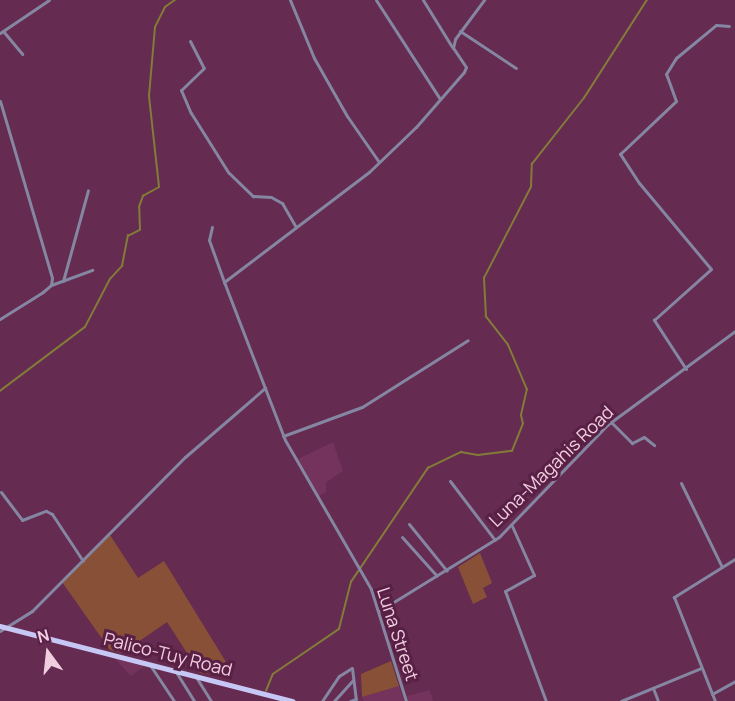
<!DOCTYPE html>
<style>
body{margin:0}
#map{position:relative;width:735px;height:701px;overflow:hidden;background:#652b50;font-family:Manrope,sans-serif}
div>[style]{position:absolute}
.built>*{inset:0;background:#74335c}
.green>*{inset:0;background:#895038}
.stream>*{height:1.5px;margin:-0.75px;padding:0 0.75px;transform-origin:0.75px;border-radius:0.75px;background:#827c38}
.minor>*{height:3px;margin:-1.5px;padding:0 1.5px;transform-origin:1.5px;border-radius:1.5px;background:#8586a2}
.major>*{height:4.5px;margin:-2.25px;padding:0 2.25px;transform-origin:2.25px;border-radius:2.25px;background:#c7c7f6}
span{translate:-50% -50%;white-space:nowrap;text-align:center;line-height:1.15;-webkit-text-stroke:6px #592045;paint-order:stroke}
.street-label{font-size:18px;color:#f1cde0}
.north{position:absolute;left:18px;top:623px;width:60px;height:60px;-webkit-text-stroke:4px #592045;paint-order:stroke;rotate:345deg;font-size:16px;font-weight:700;line-height:24px;text-align:center;color:#f1cde0}
.north::after{content:'';display:block;margin:auto;width:21px;height:27px;background:#f1cde0;clip-path:polygon(50% 0,100% 100%,50% 72%,0 100%)}
</style>
<div id="map">
<div class="built">
<i style="clip-path:polygon(333px 442px,343px 471px,326px 482px,326px 492px,319px 496px,298px 459px)"></i>
<i style="clip-path:polygon(113px 657px,146px 665px,131px 676px)"></i>
<i style="clip-path:polygon(399px 686px,404px 701px,363px 701px,362px 697px)"></i>
<i style="clip-path:polygon(430px 690px,433px 701px,408px 701px,407px 696px)"></i>
</div>
<div class="green">
<i style="clip-path:polygon(110px 535px,138px 578px,164px 561px,226px 662px,208px 674px,200px 673px,167px 622px,122px 653px,110px 650px,62px 582px)"></i>
<i style="clip-path:polygon(480px 553px,492px 583px,483px 588px,487px 597px,473px 604px,458px 567px)"></i>
<i style="clip-path:polygon(391px 661px,399px 686px,362px 697px,361px 674px)"></i>
</div>
<div class="stream">
<i style="left:0;top:391px;width:106px;rotate:-37deg"></i>
<i style="left:85px;top:327px;width:54px;rotate:-62.5deg"></i>
<i style="left:110px;top:279px;width:18px;rotate:-47deg"></i>
<i style="left:122px;top:266px;width:31px;rotate:-79deg"></i>
<i style="left:128px;top:236px;width:13px;rotate:-27deg"></i>
<i style="left:140px;top:230px;width:23px;rotate:-92deg"></i>
<i style="left:139px;top:207px;width:12px;rotate:-70deg"></i>
<i style="left:143px;top:196px;width:18px;rotate:-29deg"></i>
<i style="left:159px;top:187px;width:92px;rotate:-96.3deg"></i>
<i style="left:149px;top:96px;width:69px;rotate:-85deg"></i>
<i style="left:155px;top:27px;width:22px;rotate:-63deg"></i>
<i style="left:165px;top:7px;width:12px;rotate:-35deg"></i>
<i style="left:266px;top:691px;width:18px;rotate:-68deg"></i>
<i style="left:273px;top:674px;width:80px;rotate:-34.3deg"></i>
<i style="left:339px;top:629px;width:49px;rotate:-75.7deg"></i>
<i style="left:351px;top:582px;width:138px;rotate:-56deg"></i>
<i style="left:428px;top:468px;width:37px;rotate:-26deg"></i>
<i style="left:461px;top:452px;width:17px;rotate:10deg"></i>
<i style="left:478px;top:455px;width:34px;rotate:-7deg"></i>
<i style="left:512px;top:451px;width:29px;rotate:-68deg"></i>
<i style="left:523px;top:424px;width:9px;rotate:-103deg"></i>
<i style="left:521px;top:415px;width:26px;rotate:-77deg"></i>
<i style="left:527px;top:390px;width:49px;rotate:-112.9deg"></i>
<i style="left:508px;top:345px;width:36px;rotate:-128deg"></i>
<i style="left:486px;top:317px;width:39px;rotate:-93deg"></i>
<i style="left:484px;top:278px;width:102px;rotate:-62.7deg"></i>
<i style="left:531px;top:187px;width:23px;rotate:-88deg"></i>
<i style="left:532px;top:164px;width:84px;rotate:-51.8deg"></i>
<i style="left:584px;top:98px;width:117px;rotate:-57.3deg"></i>
</div>
<div class="minor">
<i style="left:290px;top:0;width:63px;rotate:67.5deg"></i>
<i style="left:314px;top:58px;width:67px;rotate:60.4deg"></i>
<i style="left:347px;top:116px;width:56px;rotate:55.2deg"></i>
<i style="left:376px;top:0;width:118px;rotate:57.1deg"></i>
<i style="left:423px;top:0;width:55px;rotate:58.3deg"></i>
<i style="left:3px;top:31px;width:30px;rotate:50deg"></i>
<i style="left:460px;top:31px;width:67px;rotate:33.5deg"></i>
<i style="left:0;top:33px;width:59px;rotate:-34deg"></i>
<i style="left:190px;top:41px;width:30px;rotate:63deg"></i>
<i style="left:204px;top:68px;width:32px;rotate:136deg"></i>
<i style="left:181px;top:90px;width:25px;rotate:67deg"></i>
<i style="left:191px;top:113px;width:70px;rotate:57.9deg"></i>
<i style="left:228px;top:172px;width:35px;rotate:44deg"></i>
<i style="left:253px;top:196px;width:18px;rotate:3deg"></i>
<i style="left:271px;top:197px;width:13px;rotate:29deg"></i>
<i style="left:282px;top:203px;width:28px;rotate:60deg"></i>
<i style="left:0;top:101px;width:184px;rotate:73.6deg"></i>
<i style="left:52px;top:278px;width:7px;rotate:98deg"></i>
<i style="left:51px;top:285px;width:11px;rotate:139deg"></i>
<i style="left:43px;top:292px;width:51px;rotate:147.9deg"></i>
<i style="left:212px;top:227px;width:13px;rotate:103deg"></i>
<i style="left:209px;top:240px;width:45px;rotate:70.3deg"></i>
<i style="left:63px;top:281px;width:94px;rotate:-74.6deg"></i>
<i style="left:51px;top:285px;width:44px;rotate:-20.1deg"></i>
<i style="left:686px;top:369px;width:59px;rotate:-123.1deg"></i>
<i style="left:654px;top:320px;width:76px;rotate:-41.8deg"></i>
<i style="left:711px;top:269px;width:112px;rotate:-129.9deg"></i>
<i style="left:639px;top:183px;width:35px;rotate:-123deg"></i>
<i style="left:620px;top:154px;width:77px;rotate:-43.4deg"></i>
<i style="left:676px;top:101px;width:29px;rotate:-110deg"></i>
<i style="left:666px;top:74px;width:19px;rotate:-58deg"></i>
<i style="left:676px;top:58px;width:52px;rotate:-39.5deg"></i>
<i style="left:716px;top:25px;width:13px;rotate:4deg"></i>
<i style="left:611px;top:422px;width:30px;rotate:45deg"></i>
<i style="left:632px;top:443px;width:13px;rotate:-27deg"></i>
<i style="left:644px;top:437px;width:13px;rotate:39deg"></i>
<i style="left:283px;top:436px;width:84px;rotate:-20.2deg"></i>
<i style="left:362px;top:407px;width:125px;rotate:-32.3deg"></i>
<i style="left:450px;top:481px;width:74px;rotate:52.7deg"></i>
<i style="left:681px;top:483px;width:93px;rotate:64deg"></i>
<i style="left:722px;top:567px;width:57px;rotate:148deg"></i>
<i style="left:674px;top:597px;width:112px;rotate:68.5deg"></i>
<i style="left:1px;top:492px;width:35px;rotate:53deg"></i>
<i style="left:22px;top:520px;width:26px;rotate:-21deg"></i>
<i style="left:46px;top:511px;width:7px;rotate:27deg"></i>
<i style="left:52px;top:514px;width:56px;rotate:56.6deg"></i>
<i style="left:409px;top:524px;width:60px;rotate:51deg"></i>
<i style="left:512px;top:526px;width:54px;rotate:65.8deg"></i>
<i style="left:534px;top:575px;width:33px;rotate:151deg"></i>
<i style="left:505px;top:591px;width:117px;rotate:69.6deg"></i>
<i style="left:402px;top:537px;width:52px;rotate:48.1deg"></i>
<i style="left:722px;top:567px;width:15px;rotate:-32deg"></i>
<i style="left:379px;top:611px;width:141px;rotate:-31.7deg"></i>
<i style="left:499px;top:537px;width:156px;rotate:-46deg"></i>
<i style="left:607px;top:425px;width:159px;rotate:-36.3deg"></i>
<i style="left:0;top:631px;width:38px;rotate:-32deg"></i>
<i style="left:32px;top:611px;width:217px;rotate:-45.2deg"></i>
<i style="left:185px;top:457px;width:106px;rotate:-40.8deg"></i>
<i style="left:150px;top:665px;width:43px;rotate:56.3deg"></i>
<i style="left:176px;top:672px;width:34px;rotate:58deg"></i>
<i style="left:196px;top:677px;width:28px;rotate:58deg"></i>
<i style="left:653px;top:688px;width:14px;rotate:69deg"></i>
<i style="left:712px;top:694px;width:26px;rotate:-29deg"></i>
<i style="left:322px;top:701px;width:30px;rotate:-56deg"></i>
<i style="left:339px;top:676px;width:15px;rotate:-32deg"></i>
<i style="left:352px;top:668px;width:31px;rotate:83deg"></i>
<i style="left:356px;top:699px;width:6px;rotate:162deg"></i>
<i style="left:334px;top:701px;width:28px;rotate:-48deg"></i>
<i style="left:406px;top:701px;width:117px;rotate:-107.4deg"></i>
<i style="left:371px;top:589px;width:172px;rotate:-120deg"></i>
<i style="left:285px;top:440px;width:169px;rotate:-111.1deg"></i>
<i style="left:224px;top:282px;width:182px;rotate:-37.2deg"></i>
<i style="left:369px;top:172px;width:65px;rotate:-43.8deg"></i>
<i style="left:416px;top:127px;width:73px;rotate:-48.9deg"></i>
<i style="left:464px;top:72px;width:5px;rotate:-68deg"></i>
<i style="left:466px;top:67px;width:23px;rotate:-124deg"></i>
<i style="left:453px;top:48px;width:9px;rotate:-77deg"></i>
<i style="left:455px;top:39px;width:49px;rotate:-53.4deg"></i>
<i style="left:621px;top:701px;width:87px;rotate:-22.4deg"></i>
</div>
<div class="major">
<i style="left:0;top:626px;width:302px;rotate:14.4deg"></i>
</div>
<div class="street-label">
<span style="left:551px;top:466px;rotate:-44deg">Luna-Magahis Road</span>
<span style="left:398px;top:634px;rotate:72deg">Luna Street</span>
<span style="left:168px;top:654px;rotate:14deg">Palico-Tuy Road</span>
</div>
<div class="north">N</div>
</div>
